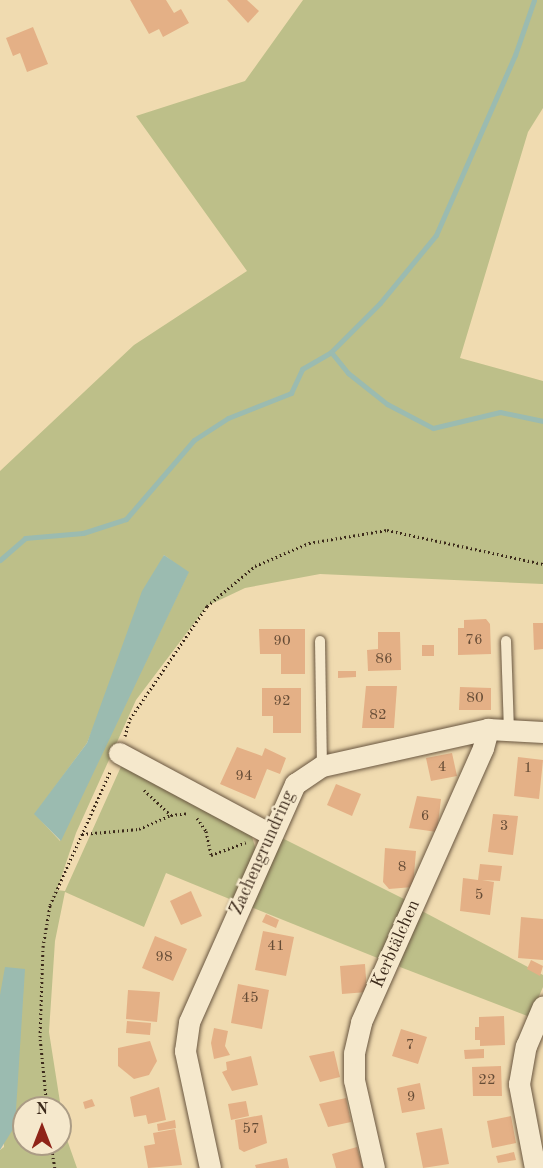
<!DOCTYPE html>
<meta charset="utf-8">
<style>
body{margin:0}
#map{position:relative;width:543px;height:1168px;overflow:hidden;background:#f0dbb0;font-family:"Old Standard TT",serif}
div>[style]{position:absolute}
.green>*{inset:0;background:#bdbf89}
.water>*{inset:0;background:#9bbbb0}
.stream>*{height:5px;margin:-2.5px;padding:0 2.5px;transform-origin:2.5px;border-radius:2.5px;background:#9bbbb0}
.building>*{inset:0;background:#e4b086}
.path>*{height:3px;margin-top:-1.5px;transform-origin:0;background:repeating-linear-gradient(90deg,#3c2a1b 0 1.5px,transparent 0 4.5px)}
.roads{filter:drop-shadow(0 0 2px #695640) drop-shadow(0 0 2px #695640)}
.lane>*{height:10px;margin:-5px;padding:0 5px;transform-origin:5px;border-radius:5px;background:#f5e8cc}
.street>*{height:21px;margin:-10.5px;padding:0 10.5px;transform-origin:10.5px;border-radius:10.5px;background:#f5e8cc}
span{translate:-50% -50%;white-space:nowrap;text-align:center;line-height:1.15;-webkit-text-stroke:5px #f5e8cc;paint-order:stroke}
.number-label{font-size:15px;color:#664c36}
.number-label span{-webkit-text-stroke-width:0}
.street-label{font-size:18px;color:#3c2a1b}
.north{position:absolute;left:12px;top:1096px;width:60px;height:60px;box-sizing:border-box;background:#f5e8cc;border:2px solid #ab9c85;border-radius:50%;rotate:0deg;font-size:16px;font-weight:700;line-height:24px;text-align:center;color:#3c2a1b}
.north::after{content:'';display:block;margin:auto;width:21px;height:27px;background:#8f2418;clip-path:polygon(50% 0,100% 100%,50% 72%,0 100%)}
</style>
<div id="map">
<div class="green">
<i style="clip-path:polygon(evenodd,303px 0,543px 0,543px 108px,528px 132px,460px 358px,543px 381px,543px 584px,320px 574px,245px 588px,207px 606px,136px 700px,76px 833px,57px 890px,65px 891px,124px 760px,250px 830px,256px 850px,232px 900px,166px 873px,144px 927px,65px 892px,55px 941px,49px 1032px,65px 1134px,77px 1168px,0 1168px,0 1150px,4px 1147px,0 995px,0 471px,134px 345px,247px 271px,136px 116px,245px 81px,303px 0,164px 555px,188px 573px,60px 841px,35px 814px,87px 743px,164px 555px,303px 0,24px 1108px,60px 1108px,60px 1144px,24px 1144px,24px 1108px)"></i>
<i style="clip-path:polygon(280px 837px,410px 902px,385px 961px,251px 907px)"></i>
<i style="clip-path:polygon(420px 910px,543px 975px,543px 987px,530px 1017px,400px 967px,397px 959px)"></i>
</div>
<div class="water">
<i style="clip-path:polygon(164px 555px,189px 572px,61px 841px,34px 814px,87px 743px,142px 591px)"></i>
<i style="clip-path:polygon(5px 967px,25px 969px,15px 1126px,0 1150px,0 995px)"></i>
</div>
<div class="stream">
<i style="left:331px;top:352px;width:69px;rotate:-45deg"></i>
<i style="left:380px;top:303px;width:88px;rotate:-50.5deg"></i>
<i style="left:436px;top:235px;width:197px;rotate:-66.3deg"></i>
<i style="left:515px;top:55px;width:58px;rotate:-70.9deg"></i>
<i style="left:0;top:560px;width:33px;rotate:-41deg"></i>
<i style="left:25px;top:538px;width:58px;rotate:-4.9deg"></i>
<i style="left:83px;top:533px;width:45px;rotate:-18deg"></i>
<i style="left:126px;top:519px;width:104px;rotate:-49.3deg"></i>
<i style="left:194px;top:440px;width:40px;rotate:-32.9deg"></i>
<i style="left:228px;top:418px;width:68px;rotate:-21.6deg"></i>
<i style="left:291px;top:393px;width:26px;rotate:-65deg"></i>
<i style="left:302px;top:369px;width:34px;rotate:-30deg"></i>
<i style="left:331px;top:352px;width:27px;rotate:51deg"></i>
<i style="left:348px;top:373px;width:50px;rotate:38.5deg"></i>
<i style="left:387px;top:404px;width:52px;rotate:27.6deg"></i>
<i style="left:433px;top:428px;width:69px;rotate:-13.4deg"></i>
<i style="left:500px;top:412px;width:44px;rotate:11.8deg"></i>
</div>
<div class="building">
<i style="clip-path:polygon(130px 0,166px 0,174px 13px,181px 9px,189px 23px,163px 37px,159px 29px,149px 34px)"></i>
<i style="clip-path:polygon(227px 0,247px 0,259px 11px,248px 23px)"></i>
<i style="clip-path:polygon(33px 27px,48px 64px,27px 72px,20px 53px,13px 56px,6px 38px)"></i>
<i style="clip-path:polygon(486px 619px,490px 624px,491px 654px,458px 655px,458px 628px,464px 628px,464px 620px)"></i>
<i style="clip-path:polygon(533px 623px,543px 623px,543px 649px,534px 650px)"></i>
<i style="clip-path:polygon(259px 629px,305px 629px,305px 674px,281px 674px,281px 654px,260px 654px)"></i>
<i style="clip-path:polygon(378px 632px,400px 632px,401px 670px,368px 671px,367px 650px,378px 649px)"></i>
<i style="clip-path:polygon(422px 645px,434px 645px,434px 656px,422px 656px)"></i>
<i style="clip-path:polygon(338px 671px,356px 671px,356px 677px,338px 678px)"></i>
<i style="clip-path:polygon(366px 686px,397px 686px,394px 728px,362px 728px)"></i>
<i style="clip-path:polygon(460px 687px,491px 688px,491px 710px,459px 710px)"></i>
<i style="clip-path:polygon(262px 688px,301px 688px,301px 733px,273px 733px,273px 716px,262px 716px)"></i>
<i style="clip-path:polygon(237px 747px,262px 756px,265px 748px,286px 758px,280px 774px,267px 769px,255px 799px,220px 784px)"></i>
<i style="clip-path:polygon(452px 753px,457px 776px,431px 781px,426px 758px)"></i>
<i style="clip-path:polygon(518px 757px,543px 760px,539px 799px,514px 796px)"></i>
<i style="clip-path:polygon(336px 784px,361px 794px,352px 816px,327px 805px)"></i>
<i style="clip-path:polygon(417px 796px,441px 799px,437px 832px,409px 828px)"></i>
<i style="clip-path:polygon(493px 814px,518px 816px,513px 855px,488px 852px)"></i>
<i style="clip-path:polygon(385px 848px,416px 851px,413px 887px,389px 889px,383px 882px)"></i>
<i style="clip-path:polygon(480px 864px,502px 866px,500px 881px,482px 880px,494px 882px,490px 915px,460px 911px,463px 878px,478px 880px)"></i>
<i style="clip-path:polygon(191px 891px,202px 916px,181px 925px,170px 901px)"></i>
<i style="clip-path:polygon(266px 914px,279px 920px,276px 928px,262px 922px)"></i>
<i style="clip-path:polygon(521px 917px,543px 919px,543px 960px,518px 958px)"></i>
<i style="clip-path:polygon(263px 931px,294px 937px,286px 976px,255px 970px)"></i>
<i style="clip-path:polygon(155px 936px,187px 949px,173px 981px,142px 968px)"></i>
<i style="clip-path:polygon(531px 960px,543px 966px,540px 976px,527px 969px)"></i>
<i style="clip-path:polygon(365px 964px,367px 992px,342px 994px,340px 966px)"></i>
<i style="clip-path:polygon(238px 984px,269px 990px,262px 1029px,231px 1023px)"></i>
<i style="clip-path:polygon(128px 990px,160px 992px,157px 1022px,126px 1019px)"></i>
<i style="clip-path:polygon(504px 1016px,505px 1045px,480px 1046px,480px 1040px,475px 1040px,475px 1027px,479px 1027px,479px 1017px)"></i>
<i style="clip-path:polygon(127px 1021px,151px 1023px,150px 1035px,126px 1033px)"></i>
<i style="clip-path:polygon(214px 1028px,228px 1031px,225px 1046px,230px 1055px,214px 1059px,211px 1043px)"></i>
<i style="clip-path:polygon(401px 1029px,427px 1037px,418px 1064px,392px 1056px)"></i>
<i style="clip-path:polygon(150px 1041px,157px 1061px,149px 1075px,134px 1079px,118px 1066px,118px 1048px)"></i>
<i style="clip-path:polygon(484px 1049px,484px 1058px,465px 1059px,464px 1050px)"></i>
<i style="clip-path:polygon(334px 1051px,340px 1077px,320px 1082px,309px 1056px)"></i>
<i style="clip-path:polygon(251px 1056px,258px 1085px,232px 1091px,222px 1072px,227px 1070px,226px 1062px)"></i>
<i style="clip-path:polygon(501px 1066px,502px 1096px,473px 1096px,472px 1067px)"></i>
<i style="clip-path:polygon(420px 1083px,425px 1109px,402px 1113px,397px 1088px)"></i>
<i style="clip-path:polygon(159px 1087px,166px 1120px,148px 1124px,146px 1115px,134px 1117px,130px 1097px)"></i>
<i style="clip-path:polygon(346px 1098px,351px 1122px,328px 1127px,319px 1104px)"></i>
<i style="clip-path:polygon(92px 1099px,95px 1106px,85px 1109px,83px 1102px)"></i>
<i style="clip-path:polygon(246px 1101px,249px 1116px,231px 1120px,228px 1104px)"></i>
<i style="clip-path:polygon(262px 1115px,267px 1143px,244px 1152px,239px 1149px,235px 1120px)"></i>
<i style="clip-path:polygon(511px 1116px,516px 1143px,492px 1148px,487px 1121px)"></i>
<i style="clip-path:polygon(175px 1120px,176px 1128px,158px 1131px,157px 1124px)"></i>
<i style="clip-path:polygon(442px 1128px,449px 1164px,423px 1168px,416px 1133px)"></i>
<i style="clip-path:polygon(175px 1129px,182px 1165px,148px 1168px,144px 1146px,155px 1144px,153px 1133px)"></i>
<i style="clip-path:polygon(357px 1147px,363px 1168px,336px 1168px,332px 1154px)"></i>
<i style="clip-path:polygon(514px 1152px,516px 1160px,498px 1163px,496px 1156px)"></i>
<i style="clip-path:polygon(287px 1158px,289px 1168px,256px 1168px,255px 1165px)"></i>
</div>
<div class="path">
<i style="left:125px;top:736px;width:18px;rotate:-74deg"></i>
<i style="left:130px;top:719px;width:137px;rotate:-55.7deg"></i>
<i style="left:207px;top:606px;width:62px;rotate:-39.8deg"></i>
<i style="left:255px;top:566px;width:59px;rotate:-23.1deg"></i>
<i style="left:309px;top:543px;width:79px;rotate:-9.5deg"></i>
<i style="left:387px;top:530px;width:160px;rotate:12.3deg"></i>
<i style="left:144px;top:790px;width:37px;rotate:43deg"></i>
<i style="left:197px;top:818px;width:16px;rotate:55deg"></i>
<i style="left:206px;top:831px;width:25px;rotate:78deg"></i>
<i style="left:211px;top:855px;width:37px;rotate:-20deg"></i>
<i style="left:82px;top:834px;width:57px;rotate:-5deg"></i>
<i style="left:139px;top:829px;width:35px;rotate:-24deg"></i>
<i style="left:171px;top:815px;width:18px;rotate:-6deg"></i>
<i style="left:47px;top:1108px;width:71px;rotate:-95.6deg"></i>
<i style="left:40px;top:1037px;width:90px;rotate:-88.1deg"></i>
<i style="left:43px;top:947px;width:43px;rotate:-80.5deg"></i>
<i style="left:50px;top:905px;width:148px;rotate:-65.7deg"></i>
<i style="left:51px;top:1144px;width:24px;rotate:81deg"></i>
</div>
<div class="roads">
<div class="lane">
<i style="left:320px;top:641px;width:125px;rotate:89.1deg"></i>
<i style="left:506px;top:641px;width:89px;rotate:88.1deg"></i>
</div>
<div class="street">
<i style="left:119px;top:753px;width:171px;rotate:28.2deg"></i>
<i style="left:210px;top:1168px;width:120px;rotate:-102.1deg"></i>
<i style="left:185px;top:1051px;width:29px;rotate:-82deg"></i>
<i style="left:189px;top:1022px;width:261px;rotate:-66deg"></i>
<i style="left:295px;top:784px;width:32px;rotate:-34deg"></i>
<i style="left:322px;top:766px;width:170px;rotate:-12.6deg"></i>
<i style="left:488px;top:729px;width:55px;rotate:3.1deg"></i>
<i style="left:374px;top:1168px;width:90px;rotate:-102.8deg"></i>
<i style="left:354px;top:1080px;width:27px;rotate:-90deg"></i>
<i style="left:354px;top:1053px;width:32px;rotate:-77deg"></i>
<i style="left:361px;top:1022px;width:300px;rotate:-66deg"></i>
<i style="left:483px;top:748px;width:20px;rotate:-75deg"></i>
<i style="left:535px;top:1168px;width:86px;rotate:-100.8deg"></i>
<i style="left:519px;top:1084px;width:39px;rotate:-80deg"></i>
<i style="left:526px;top:1046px;width:43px;rotate:-67deg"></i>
</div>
</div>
<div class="number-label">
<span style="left:474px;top:641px">76</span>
<span style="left:282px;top:642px">90</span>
<span style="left:384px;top:660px">86</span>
<span style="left:475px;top:699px">80</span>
<span style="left:282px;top:702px">92</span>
<span style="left:378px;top:716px">82</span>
<span style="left:442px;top:768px">4</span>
<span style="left:528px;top:769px">1</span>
<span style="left:244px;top:777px">94</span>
<span style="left:425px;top:817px">6</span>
<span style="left:504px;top:827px">3</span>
<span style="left:402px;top:868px">8</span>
<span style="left:479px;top:896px">5</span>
<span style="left:276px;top:947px">41</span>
<span style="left:164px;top:958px">98</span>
<span style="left:250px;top:999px">45</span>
<span style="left:410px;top:1046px">7</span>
<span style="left:487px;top:1081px">22</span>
<span style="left:411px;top:1098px">9</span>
<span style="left:251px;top:1130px">57</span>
</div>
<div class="street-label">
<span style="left:263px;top:853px;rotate:-66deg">Zachengrundring</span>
<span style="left:396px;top:944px;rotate:-66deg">Kerbtälchen</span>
</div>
<div class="north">N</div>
</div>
